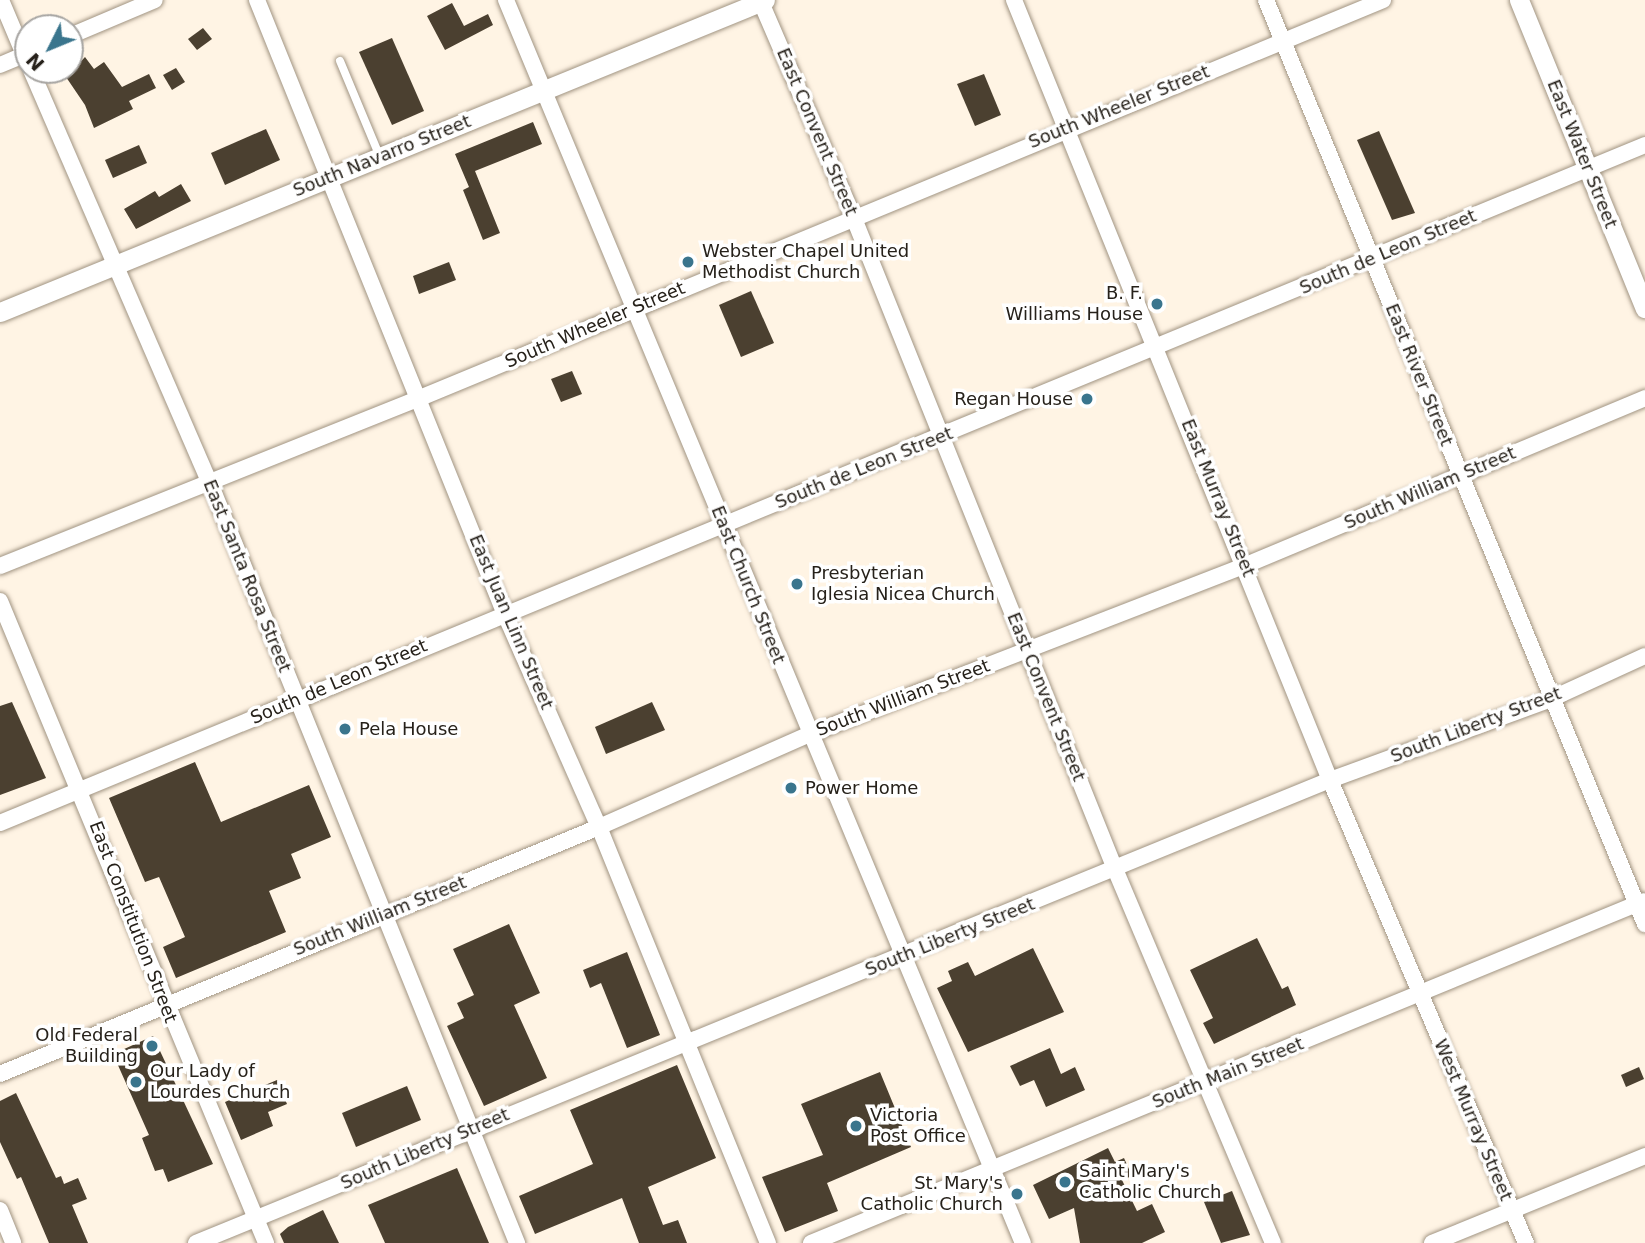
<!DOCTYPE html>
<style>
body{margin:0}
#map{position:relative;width:1645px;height:1243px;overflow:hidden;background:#fff4e4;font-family:"DejaVu Sans",sans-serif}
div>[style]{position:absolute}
.building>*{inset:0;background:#4b4030}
.roads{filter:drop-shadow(0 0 2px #a19482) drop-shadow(0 0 2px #a19482)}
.service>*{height:8px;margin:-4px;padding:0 4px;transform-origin:4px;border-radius:4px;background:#fff}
.minor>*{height:16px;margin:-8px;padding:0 8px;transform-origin:8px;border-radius:8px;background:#fff}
.tertiary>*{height:19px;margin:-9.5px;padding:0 9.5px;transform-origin:9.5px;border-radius:9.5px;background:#fff}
.dots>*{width:19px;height:19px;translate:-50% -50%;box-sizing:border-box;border:4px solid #fff;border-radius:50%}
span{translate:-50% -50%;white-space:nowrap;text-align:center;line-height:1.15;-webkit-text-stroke:7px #fff;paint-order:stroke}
.street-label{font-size:18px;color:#26211a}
.poi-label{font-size:18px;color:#26211a}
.left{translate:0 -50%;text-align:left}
.right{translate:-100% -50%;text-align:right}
.north{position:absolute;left:14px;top:14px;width:70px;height:70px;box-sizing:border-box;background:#fff;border:2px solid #a8a6a3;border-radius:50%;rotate:227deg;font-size:19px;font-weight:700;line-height:28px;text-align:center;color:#26211a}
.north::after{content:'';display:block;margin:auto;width:24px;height:32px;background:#3a758d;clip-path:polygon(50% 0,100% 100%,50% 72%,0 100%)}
</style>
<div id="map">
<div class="building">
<i style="clip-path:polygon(452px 3px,464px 26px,488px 14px,493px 25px,445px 50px,427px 16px)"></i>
<i style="clip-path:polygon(203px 28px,212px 39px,197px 50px,188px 39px)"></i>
<i style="clip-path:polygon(392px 38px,424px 111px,392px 125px,359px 52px)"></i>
<i style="clip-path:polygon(85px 57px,94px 69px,104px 62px,122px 87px,149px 74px,156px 88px,129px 101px,133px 109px,94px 128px,85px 105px,66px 77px)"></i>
<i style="clip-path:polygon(176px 68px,185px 82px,172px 90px,163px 75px)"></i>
<i style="clip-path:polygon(984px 74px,1001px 115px,975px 126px,957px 84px)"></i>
<i style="clip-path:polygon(533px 122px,542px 144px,475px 171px,500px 233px,483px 240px,463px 190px,469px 187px,455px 154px)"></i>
<i style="clip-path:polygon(266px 129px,280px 160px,225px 185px,211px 153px)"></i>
<i style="clip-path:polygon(1379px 131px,1415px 213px,1392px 220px,1357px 140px)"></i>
<i style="clip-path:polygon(139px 145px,147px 163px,113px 178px,105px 160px)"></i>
<i style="clip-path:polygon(181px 184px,191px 201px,136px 229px,124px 209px,155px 191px,159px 197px)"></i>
<i style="clip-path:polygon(449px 262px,456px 280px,419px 294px,413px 276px)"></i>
<i style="clip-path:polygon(751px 291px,774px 343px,741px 357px,719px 305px)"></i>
<i style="clip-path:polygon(572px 371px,582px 394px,561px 402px,551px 379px)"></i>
<i style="clip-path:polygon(12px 702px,46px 778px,0 795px,0 706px)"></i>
<i style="clip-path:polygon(652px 702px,665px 730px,606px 754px,595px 727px)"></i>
<i style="clip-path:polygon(195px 762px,221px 822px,309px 785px,331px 837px,291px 854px,301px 878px,269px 891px,286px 932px,176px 978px,163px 947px,185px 937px,159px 877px,145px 882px,109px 798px)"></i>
<i style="clip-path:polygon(509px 924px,540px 993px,514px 1005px,547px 1078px,484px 1106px,447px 1026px,464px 1018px,457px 1003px,474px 995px,453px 949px)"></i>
<i style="clip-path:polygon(1257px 938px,1282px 989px,1288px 986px,1296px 1005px,1214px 1044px,1203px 1023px,1213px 1018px,1190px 970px)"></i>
<i style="clip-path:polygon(1033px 948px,1064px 1012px,968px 1052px,937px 988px,952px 981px,948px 971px,968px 962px,975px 976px)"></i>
<i style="clip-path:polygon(627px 952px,660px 1035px,627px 1048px,601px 983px,590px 988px,583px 970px)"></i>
<i style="clip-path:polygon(153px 1036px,213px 1164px,168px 1182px,163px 1169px,155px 1171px,142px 1138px,149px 1135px,113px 1054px)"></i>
<i style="clip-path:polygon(1050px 1048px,1061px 1074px,1075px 1067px,1085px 1090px,1046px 1107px,1034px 1080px,1020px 1086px,1010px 1066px)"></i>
<i style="clip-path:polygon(677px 1065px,716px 1158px,648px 1187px,663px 1225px,678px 1220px,687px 1243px,639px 1243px,622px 1198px,535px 1234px,519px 1196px,593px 1164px,570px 1110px)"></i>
<i style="clip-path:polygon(1639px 1067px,1644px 1079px,1626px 1087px,1621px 1075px)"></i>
<i style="clip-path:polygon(880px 1072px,911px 1147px,827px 1183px,838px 1211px,785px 1232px,762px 1177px,823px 1155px,801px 1104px)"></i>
<i style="clip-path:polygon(277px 1080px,287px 1104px,268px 1112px,273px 1126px,241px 1140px,225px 1102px)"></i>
<i style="clip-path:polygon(407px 1086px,421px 1120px,356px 1147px,342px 1113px)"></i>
<i style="clip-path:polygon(16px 1093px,56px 1178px,61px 1176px,64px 1184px,78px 1178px,87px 1199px,72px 1205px,88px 1243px,49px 1243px,21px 1177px,17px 1179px,0 1142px,0 1101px)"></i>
<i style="clip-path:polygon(1108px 1148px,1115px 1162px,1124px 1158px,1132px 1176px,1122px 1180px,1137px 1211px,1152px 1204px,1165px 1232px,1142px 1243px,1080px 1243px,1074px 1208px,1049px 1219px,1033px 1185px)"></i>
<i style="clip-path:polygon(457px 1168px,489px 1243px,385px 1243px,368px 1205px)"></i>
<i style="clip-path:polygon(1232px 1191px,1250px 1235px,1221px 1243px,1204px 1202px)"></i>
<i style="clip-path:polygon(323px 1210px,339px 1243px,284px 1243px,280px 1234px,288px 1227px)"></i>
</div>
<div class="roads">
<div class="service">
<i style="left:340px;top:61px;width:104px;rotate:67.4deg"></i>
</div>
<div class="minor">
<i style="left:1px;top:0;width:69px;rotate:67.1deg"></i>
<i style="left:257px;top:0;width:660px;rotate:68.02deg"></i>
<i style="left:504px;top:612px;width:235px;rotate:66.2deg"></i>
<i style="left:599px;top:827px;width:449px;rotate:67.9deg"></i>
<i style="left:506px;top:0;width:1346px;rotate:67.42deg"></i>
<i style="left:760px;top:0;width:235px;rotate:66.7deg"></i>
<i style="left:853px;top:216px;width:704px;rotate:68.14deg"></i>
<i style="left:1115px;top:869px;width:406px;rotate:67.1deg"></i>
<i style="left:1014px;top:0;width:842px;rotate:67.95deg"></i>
<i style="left:1330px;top:780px;width:503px;rotate:67.06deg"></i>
<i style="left:1266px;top:0;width:999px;rotate:67.7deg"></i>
<i style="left:70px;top:36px;width:92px;rotate:-23deg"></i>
<i style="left:0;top:65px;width:30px;rotate:-23deg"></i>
<i style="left:31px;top:70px;width:450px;rotate:66.6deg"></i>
<i style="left:210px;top:483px;width:820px;rotate:68deg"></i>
<i style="left:0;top:566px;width:452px;rotate:-21.8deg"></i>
<i style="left:420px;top:398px;width:1042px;rotate:-22.45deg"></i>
<i style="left:0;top:601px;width:695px;rotate:67.49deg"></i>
<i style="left:0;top:823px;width:1779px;rotate:-22.4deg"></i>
<i style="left:0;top:1074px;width:648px;rotate:-22.41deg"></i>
<i style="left:599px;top:827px;width:228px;rotate:-23.8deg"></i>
<i style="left:808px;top:735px;width:470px;rotate:-21.2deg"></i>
<i style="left:1246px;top:565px;width:433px;rotate:-22.7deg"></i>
<i style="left:0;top:1210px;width:35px;rotate:68deg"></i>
<i style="left:196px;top:1243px;width:1225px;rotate:-22.21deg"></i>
<i style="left:1330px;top:780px;width:235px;rotate:-20.1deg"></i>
<i style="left:1551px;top:699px;width:103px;rotate:-24.6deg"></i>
<i style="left:811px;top:1243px;width:900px;rotate:-22.32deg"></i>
<i style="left:1432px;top:1243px;width:230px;rotate:-22.2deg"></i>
</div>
<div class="tertiary">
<i style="left:1519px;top:0;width:333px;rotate:67.8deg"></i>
<i style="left:0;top:312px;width:826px;rotate:-22.19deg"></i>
</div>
</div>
<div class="dots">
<i style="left:688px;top:262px;background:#3a758d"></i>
<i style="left:1157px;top:304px;background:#3a758d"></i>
<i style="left:1087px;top:399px;background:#3a758d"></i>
<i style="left:797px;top:584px;background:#3a758d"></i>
<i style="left:345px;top:729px;background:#3a758d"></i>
<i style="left:791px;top:788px;background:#3a758d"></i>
<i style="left:152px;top:1046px;background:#3a758d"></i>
<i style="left:136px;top:1082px;background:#3a758d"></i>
<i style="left:856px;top:1126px;background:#3a758d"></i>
<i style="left:1065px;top:1182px;background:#3a758d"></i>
<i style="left:1017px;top:1194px;background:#3a758d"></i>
</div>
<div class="street-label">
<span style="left:1119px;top:107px;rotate:-22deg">South Wheeler Street</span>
<span style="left:817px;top:132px;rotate:67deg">East Convent Street</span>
<span style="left:1582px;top:154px;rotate:68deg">East Water Street</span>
<span style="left:382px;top:156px;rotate:-22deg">South Navarro Street</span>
<span style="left:1388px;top:252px;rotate:-23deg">South de Leon Street</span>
<span style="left:595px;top:325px;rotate:-23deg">South Wheeler Street</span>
<span style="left:1419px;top:375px;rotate:68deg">East River Street</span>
<span style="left:864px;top:468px;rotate:-22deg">South de Leon Street</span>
<span style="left:1430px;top:488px;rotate:-23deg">South William Street</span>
<span style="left:1218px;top:498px;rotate:68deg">East Murray Street</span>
<span style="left:247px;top:576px;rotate:68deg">East Santa Rosa Street</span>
<span style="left:748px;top:585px;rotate:68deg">East Church Street</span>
<span style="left:511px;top:622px;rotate:67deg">East Juan Linn Street</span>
<span style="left:339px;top:682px;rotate:-23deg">South de Leon Street</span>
<span style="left:1046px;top:697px;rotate:68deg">East Convent Street</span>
<span style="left:903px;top:698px;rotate:-21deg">South William Street</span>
<span style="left:1476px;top:725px;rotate:-21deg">South Liberty Street</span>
<span style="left:380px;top:916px;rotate:-22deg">South William Street</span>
<span style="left:133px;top:922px;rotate:69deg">East Constitution Street</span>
<span style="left:950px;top:937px;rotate:-22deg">South Liberty Street</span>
<span style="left:1228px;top:1073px;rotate:-22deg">South Main Street</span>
<span style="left:1473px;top:1120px;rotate:67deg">West Murray Street</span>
<span style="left:425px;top:1149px;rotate:-23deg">South Liberty Street</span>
</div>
<div class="poi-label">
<span class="left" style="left:702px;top:262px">Webster Chapel United<br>Methodist Church</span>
<span class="right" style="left:1143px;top:304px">B. F.<br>Williams House</span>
<span class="right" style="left:1073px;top:399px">Regan House</span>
<span class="left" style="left:811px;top:584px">Presbyterian<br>Iglesia Nicea Church</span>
<span class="left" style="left:359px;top:729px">Pela House</span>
<span class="left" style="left:805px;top:788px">Power Home</span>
<span class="right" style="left:138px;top:1046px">Old Federal<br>Building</span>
<span class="left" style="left:150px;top:1082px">Our Lady of<br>Lourdes Church</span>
<span class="left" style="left:870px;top:1126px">Victoria<br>Post Office</span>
<span class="left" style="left:1079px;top:1182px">Saint Mary's<br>Catholic Church</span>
<span class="right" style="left:1003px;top:1194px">St. Mary's<br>Catholic Church</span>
</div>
<div class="north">N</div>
</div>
